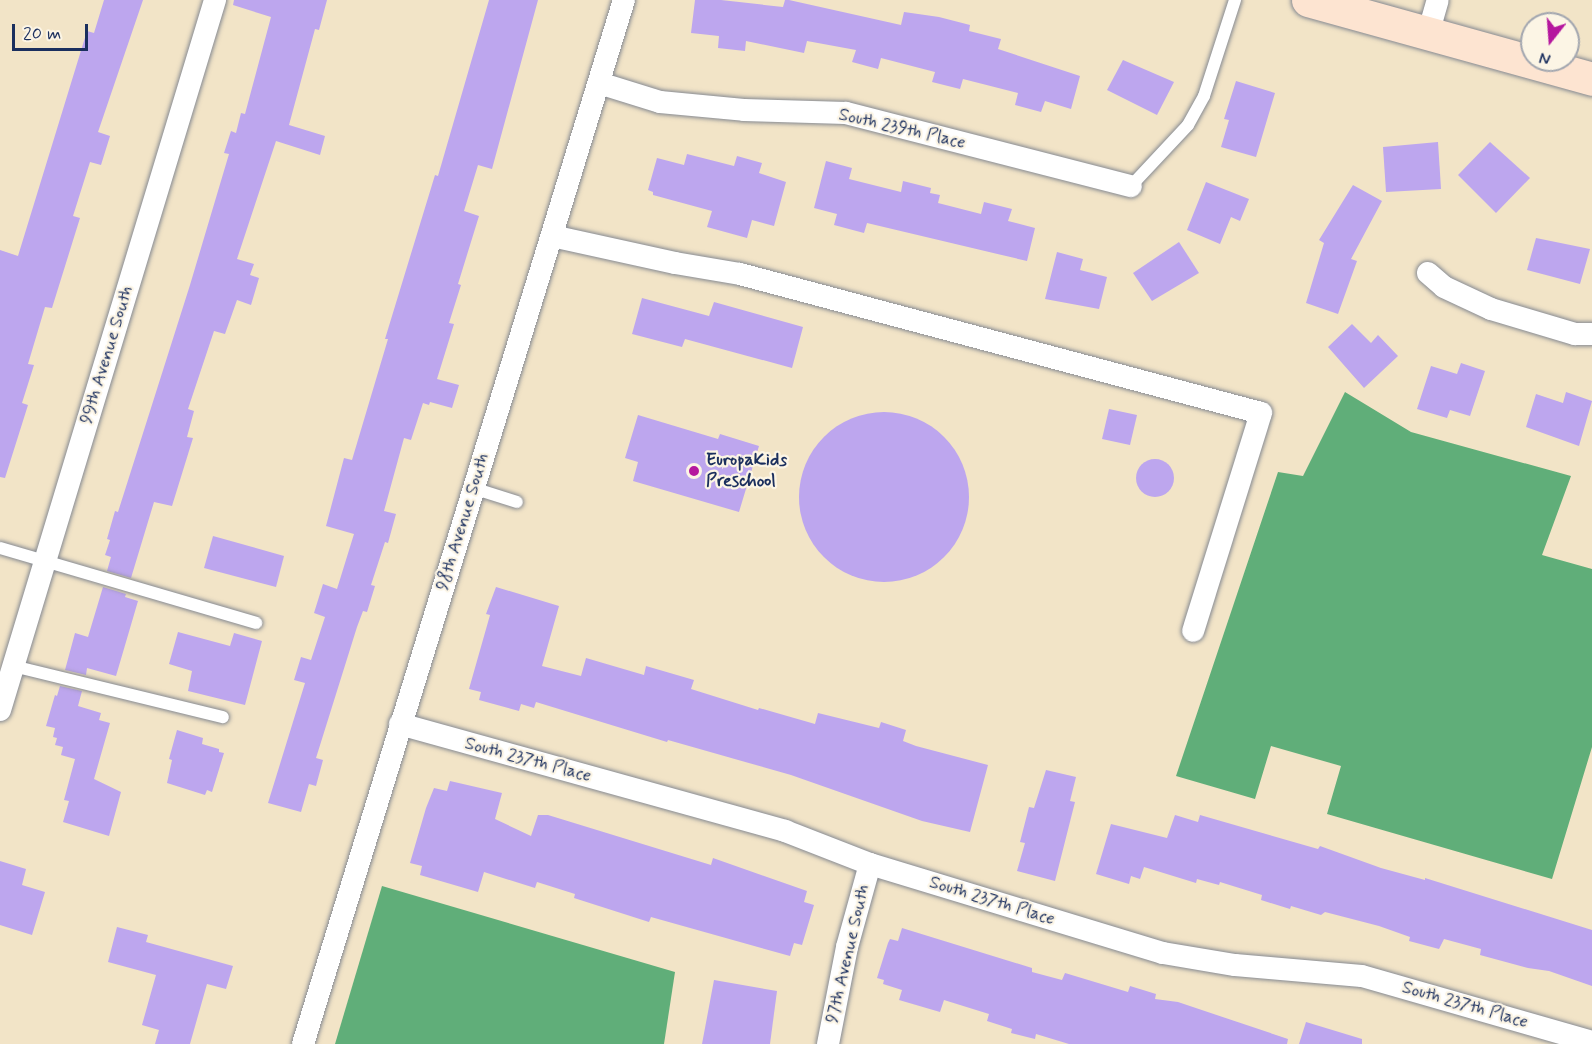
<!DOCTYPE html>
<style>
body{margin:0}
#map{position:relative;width:1592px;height:1044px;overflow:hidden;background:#f2e4c7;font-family:Mynerve,sans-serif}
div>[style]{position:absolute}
.forest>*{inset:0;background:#60ae79}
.building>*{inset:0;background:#bda6ee}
.round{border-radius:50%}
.roads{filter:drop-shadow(0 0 2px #868a92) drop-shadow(0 0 2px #868a92)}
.lane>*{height:12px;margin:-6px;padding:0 6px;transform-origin:6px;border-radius:6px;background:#fff}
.street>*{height:22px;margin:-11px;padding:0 11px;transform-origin:11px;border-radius:11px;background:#fff}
.secondary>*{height:33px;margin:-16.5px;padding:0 16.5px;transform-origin:16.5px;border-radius:16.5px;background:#fde4d1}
.dots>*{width:16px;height:16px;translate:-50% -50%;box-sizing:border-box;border:3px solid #fcf5e5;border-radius:50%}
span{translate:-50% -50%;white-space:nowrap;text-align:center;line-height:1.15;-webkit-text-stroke:4.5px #fcf5e5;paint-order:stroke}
.street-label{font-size:18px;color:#1b2f5e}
.poi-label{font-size:18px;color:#1b2f5e;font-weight:700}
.left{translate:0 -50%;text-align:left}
.north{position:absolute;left:1520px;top:12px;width:60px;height:60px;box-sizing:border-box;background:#fcf5e5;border:2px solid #a2a6af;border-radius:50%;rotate:197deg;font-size:16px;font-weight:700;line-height:24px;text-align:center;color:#1b2f5e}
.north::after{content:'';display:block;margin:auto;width:21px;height:27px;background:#b5179e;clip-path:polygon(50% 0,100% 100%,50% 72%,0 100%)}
.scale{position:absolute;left:12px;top:24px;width:76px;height:27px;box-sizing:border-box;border:3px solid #1b2f5e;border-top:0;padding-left:8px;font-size:18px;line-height:21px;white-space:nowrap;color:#1b2f5e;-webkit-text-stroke:4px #fcf5e5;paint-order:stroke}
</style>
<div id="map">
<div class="forest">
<i style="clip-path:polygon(1345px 392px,1411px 432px,1571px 476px,1542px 555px,1592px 569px,1592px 747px,1552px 879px,1327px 814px,1341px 766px,1271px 746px,1255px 799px,1176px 776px,1278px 472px,1303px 476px)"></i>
<i style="clip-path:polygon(382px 886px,675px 972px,664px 1044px,335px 1044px)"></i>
</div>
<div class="building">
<i style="clip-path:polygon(104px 0,143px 0,98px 132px,110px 136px,101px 165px,90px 162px,73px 216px,80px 218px,52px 308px,45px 307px,28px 364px,34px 365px,22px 403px,28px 405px,5px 478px,0 477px,0 250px,18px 256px,87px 31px,94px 33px)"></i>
<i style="clip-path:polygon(234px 0,327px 0,319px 30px,315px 29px,289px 125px,325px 136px,320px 155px,276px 141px,237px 259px,254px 264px,250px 275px,259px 278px,251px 305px,237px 300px,225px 334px,214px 331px,188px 409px,194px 411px,187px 437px,193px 438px,172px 506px,154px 502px,131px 578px,107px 571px,111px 557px,105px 555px,110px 540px,107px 539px,115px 511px,118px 512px,190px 285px,229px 154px,224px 153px,231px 131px,236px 133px,241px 113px,245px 114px,271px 17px,233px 5px)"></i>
<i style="clip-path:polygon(489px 0,538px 0,492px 169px,478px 165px,464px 211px,479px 216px,458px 284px,461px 285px,449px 323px,454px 324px,437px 379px,459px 385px,452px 408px,430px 402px,429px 405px,423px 403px,411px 440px,404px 438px,384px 511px,396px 514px,388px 543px,385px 542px,371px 585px,375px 586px,367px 612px,363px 611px,357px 627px,316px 758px,323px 760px,316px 786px,309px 784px,301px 812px,268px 803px,305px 683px,294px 680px,301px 657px,311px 660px,325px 617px,314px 613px,323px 584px,337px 589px,354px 534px,326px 526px,344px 458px,352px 460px,388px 339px,385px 339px,435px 175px,438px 176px)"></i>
<i style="clip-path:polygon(695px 0,721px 0,783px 7px,785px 0,789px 0,901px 25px,904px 12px,939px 17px,970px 25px,969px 31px,1001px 39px,998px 49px,1080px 76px,1071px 109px,1045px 101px,1041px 112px,1015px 105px,1018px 93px,963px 79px,960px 89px,932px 82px,935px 72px,881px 58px,878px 69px,852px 62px,856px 50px,807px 41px,804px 53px,746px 41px,745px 51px,718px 48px,719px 36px,691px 33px)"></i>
<i style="clip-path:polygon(1123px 60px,1174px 82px,1157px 115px,1107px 90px)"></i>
<i style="clip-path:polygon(1236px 81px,1275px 93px,1256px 157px,1221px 147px,1229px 120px,1224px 119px)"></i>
<i style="clip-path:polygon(1438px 142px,1441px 189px,1386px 192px,1383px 147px)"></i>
<i style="clip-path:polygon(1490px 142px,1530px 178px,1496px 213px,1458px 175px)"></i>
<i style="clip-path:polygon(687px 154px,734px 166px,737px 156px,762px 163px,759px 173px,786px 182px,774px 226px,752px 220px,747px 238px,707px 227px,712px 211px,653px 195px,653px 192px,648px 190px,657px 158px,684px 165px)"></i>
<i style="clip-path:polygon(826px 161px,852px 168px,849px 179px,901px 192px,903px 181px,931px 188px,930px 193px,940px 195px,938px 203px,981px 214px,984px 202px,1012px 209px,1008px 221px,1035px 228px,1027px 261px,867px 223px,864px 233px,834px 225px,837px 214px,814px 208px)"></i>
<i style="clip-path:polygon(1206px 182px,1249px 199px,1240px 221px,1231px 217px,1220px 244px,1187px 230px)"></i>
<i style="clip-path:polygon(1353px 185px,1382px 201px,1351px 259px,1357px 261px,1338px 314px,1306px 303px,1324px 243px,1319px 240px)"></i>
<i style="clip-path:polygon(1536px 238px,1590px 249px,1580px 284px,1527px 270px)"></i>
<i style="clip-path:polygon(1179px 242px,1199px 273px,1152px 301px,1133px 273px)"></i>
<i style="clip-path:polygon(1057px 252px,1083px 259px,1080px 270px,1107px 277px,1099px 309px,1045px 299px)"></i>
<i style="clip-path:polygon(642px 298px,709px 316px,714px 302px,803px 327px,792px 368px,685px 339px,682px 347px,632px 334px)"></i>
<i style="clip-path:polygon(1352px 324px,1371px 343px,1378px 335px,1398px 356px,1364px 388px,1328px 347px)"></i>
<i style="clip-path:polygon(1461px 363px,1485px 371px,1470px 416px,1450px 410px,1447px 418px,1417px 409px,1431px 366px,1457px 374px)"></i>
<i style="clip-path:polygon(1566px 392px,1592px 401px,1579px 446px,1526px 427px,1536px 394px,1563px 403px)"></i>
<i style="clip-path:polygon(1109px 409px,1137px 415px,1130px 445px,1102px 439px)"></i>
<i class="round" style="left:799px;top:412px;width:170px;height:170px"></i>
<i style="clip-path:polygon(638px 415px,718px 439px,720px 434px,759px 446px,739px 512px,633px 481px,638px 462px,625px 458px)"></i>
<i class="round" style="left:1136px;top:459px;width:38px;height:38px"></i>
<i style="clip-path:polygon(213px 536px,284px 556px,276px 587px,204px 568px)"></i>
<i style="clip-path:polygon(103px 587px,126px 594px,125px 597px,138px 601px,116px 676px,87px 668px,86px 675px,65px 670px,75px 633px,88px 637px)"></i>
<i style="clip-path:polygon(496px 587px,559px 606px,542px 666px,581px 676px,586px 658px,644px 675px,646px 666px,694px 680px,691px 689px,758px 710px,759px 708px,815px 724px,818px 713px,879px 728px,881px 722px,906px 730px,903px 741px,916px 746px,988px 765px,970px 832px,922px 821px,791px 775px,668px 740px,667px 742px,536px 702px,534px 708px,521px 704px,519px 711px,479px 700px,481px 692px,469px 689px,490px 615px,486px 614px)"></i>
<i style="clip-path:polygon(178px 632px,230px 646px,234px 633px,262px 641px,245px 705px,188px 691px,192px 671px,169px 664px)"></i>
<i style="clip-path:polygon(60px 686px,82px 691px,78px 706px,101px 713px,99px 720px,110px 723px,94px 779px,121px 792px,109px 836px,63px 822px,69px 801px,64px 800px,75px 759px,61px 755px,63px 747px,55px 745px,57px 738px,53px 737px,55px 728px,46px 726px,55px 695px,57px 696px)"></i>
<i style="clip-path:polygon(177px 730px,203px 738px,202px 744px,219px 749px,219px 752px,224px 753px,212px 792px,207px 790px,205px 795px,167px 783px,172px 760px,169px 759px)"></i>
<i style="clip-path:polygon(1046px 770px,1076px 777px,1070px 801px,1075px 802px,1055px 881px,1017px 871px,1025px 843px,1020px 842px,1029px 807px,1034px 808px)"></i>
<i style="clip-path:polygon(450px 781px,502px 793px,495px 819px,531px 836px,538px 815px,548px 815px,711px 865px,713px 858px,807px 891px,804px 902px,814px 905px,802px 945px,794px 943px,790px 956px,651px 917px,649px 922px,574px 898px,575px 894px,537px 882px,535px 888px,484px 872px,478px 892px,420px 875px,422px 866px,410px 863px,426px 808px,434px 788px,447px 791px)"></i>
<i style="clip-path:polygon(1175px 815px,1198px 822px,1200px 815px,1318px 849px,1320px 846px,1381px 868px,1425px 880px,1425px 878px,1592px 930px,1592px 986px,1549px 971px,1528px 968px,1480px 955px,1481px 949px,1444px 939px,1439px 949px,1409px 941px,1410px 937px,1379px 926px,1325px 912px,1321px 915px,1291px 906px,1290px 909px,1261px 900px,1262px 895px,1220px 882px,1219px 885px,1197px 879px,1196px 883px,1144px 867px,1140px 879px,1131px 876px,1129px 884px,1096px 874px,1111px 824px,1167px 838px)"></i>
<i style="clip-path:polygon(0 861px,26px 869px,22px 885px,45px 892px,32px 935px,0 925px)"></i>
<i style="clip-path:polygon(117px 927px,148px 935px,146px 942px,233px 966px,226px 989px,207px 984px,190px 1044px,155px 1044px,159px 1030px,142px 1025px,156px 975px,108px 962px)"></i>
<i style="clip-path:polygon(902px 928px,1032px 968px,1032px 972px,1062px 980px,1065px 973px,1128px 992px,1130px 986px,1156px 994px,1155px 999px,1178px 1002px,1288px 1039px,1287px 1044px,1069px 1044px,1036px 1034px,1035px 1039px,1011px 1033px,1012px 1029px,987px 1021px,989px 1014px,944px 1000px,940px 1012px,899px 1000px,902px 990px,883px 984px,884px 980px,877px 978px,888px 943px,890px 939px,898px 941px)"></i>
<i style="clip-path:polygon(714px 980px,777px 991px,770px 1044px,702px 1044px)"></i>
<i style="clip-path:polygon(1306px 1022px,1362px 1039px,1362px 1044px,1299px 1044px)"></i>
</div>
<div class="roads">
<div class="lane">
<i style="left:1131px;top:186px;width:83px;rotate:-46.9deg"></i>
<i style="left:1188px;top:125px;width:33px;rotate:-61deg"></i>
<i style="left:1204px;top:96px;width:101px;rotate:-72.1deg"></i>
<i style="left:473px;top:488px;width:46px;rotate:17.7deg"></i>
<i style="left:0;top:548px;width:267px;rotate:16.3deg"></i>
<i style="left:13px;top:666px;width:216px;rotate:13.7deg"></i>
</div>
<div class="street">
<i style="left:1428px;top:34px;width:35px;rotate:-74deg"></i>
<i style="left:599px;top:83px;width:64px;rotate:17.3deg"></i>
<i style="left:660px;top:102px;width:84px;rotate:5.4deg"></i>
<i style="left:744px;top:110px;width:102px;rotate:1.7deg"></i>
<i style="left:846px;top:113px;width:294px;rotate:14.4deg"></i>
<i style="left:552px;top:236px;width:126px;rotate:12.4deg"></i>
<i style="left:675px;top:263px;width:66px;rotate:9.6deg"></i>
<i style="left:740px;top:274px;width:539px;rotate:14.94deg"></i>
<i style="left:1261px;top:413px;width:228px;rotate:107.3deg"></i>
<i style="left:1428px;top:273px;width:21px;rotate:41deg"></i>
<i style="left:1444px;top:287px;width:52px;rotate:25.1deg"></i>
<i style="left:1491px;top:309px;width:88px;rotate:16.6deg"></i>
<i style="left:1575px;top:334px;width:17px"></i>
<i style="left:0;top:710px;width:742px;rotate:-73.15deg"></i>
<i style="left:400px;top:724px;width:400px;rotate:15.5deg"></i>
<i style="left:785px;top:831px;width:91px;rotate:21.2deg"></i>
<i style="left:870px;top:864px;width:306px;rotate:16.9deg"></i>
<i style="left:1163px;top:953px;width:73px;rotate:9.5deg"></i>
<i style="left:1235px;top:965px;width:127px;rotate:5deg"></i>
<i style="left:1362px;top:976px;width:239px;rotate:16deg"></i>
<i style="left:303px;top:1044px;width:1092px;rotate:-72.91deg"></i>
<i style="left:828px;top:1044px;width:99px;rotate:-78.9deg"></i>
<i style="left:847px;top:947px;width:86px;rotate:-74.5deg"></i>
</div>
<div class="secondary">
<i style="left:1308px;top:0;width:295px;rotate:15.5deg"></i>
</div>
</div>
<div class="dots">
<i style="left:694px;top:471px;background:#b5179e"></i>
</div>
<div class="street-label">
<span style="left:902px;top:129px;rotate:13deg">South 239th Place</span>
<span style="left:107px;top:355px;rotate:-73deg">99th Avenue South</span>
<span style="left:463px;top:522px;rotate:-73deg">98th Avenue South</span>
<span style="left:528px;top:760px;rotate:15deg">South 237th Place</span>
<span style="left:992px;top:901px;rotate:17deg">South 237th Place</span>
<span style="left:848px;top:954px;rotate:-77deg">97th Avenue South</span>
<span style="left:1465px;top:1005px;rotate:16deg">South 237th Place</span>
</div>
<div class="poi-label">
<span class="left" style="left:706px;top:471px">EuropaKids<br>Preschool</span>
</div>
<div class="north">N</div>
<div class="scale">20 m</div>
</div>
